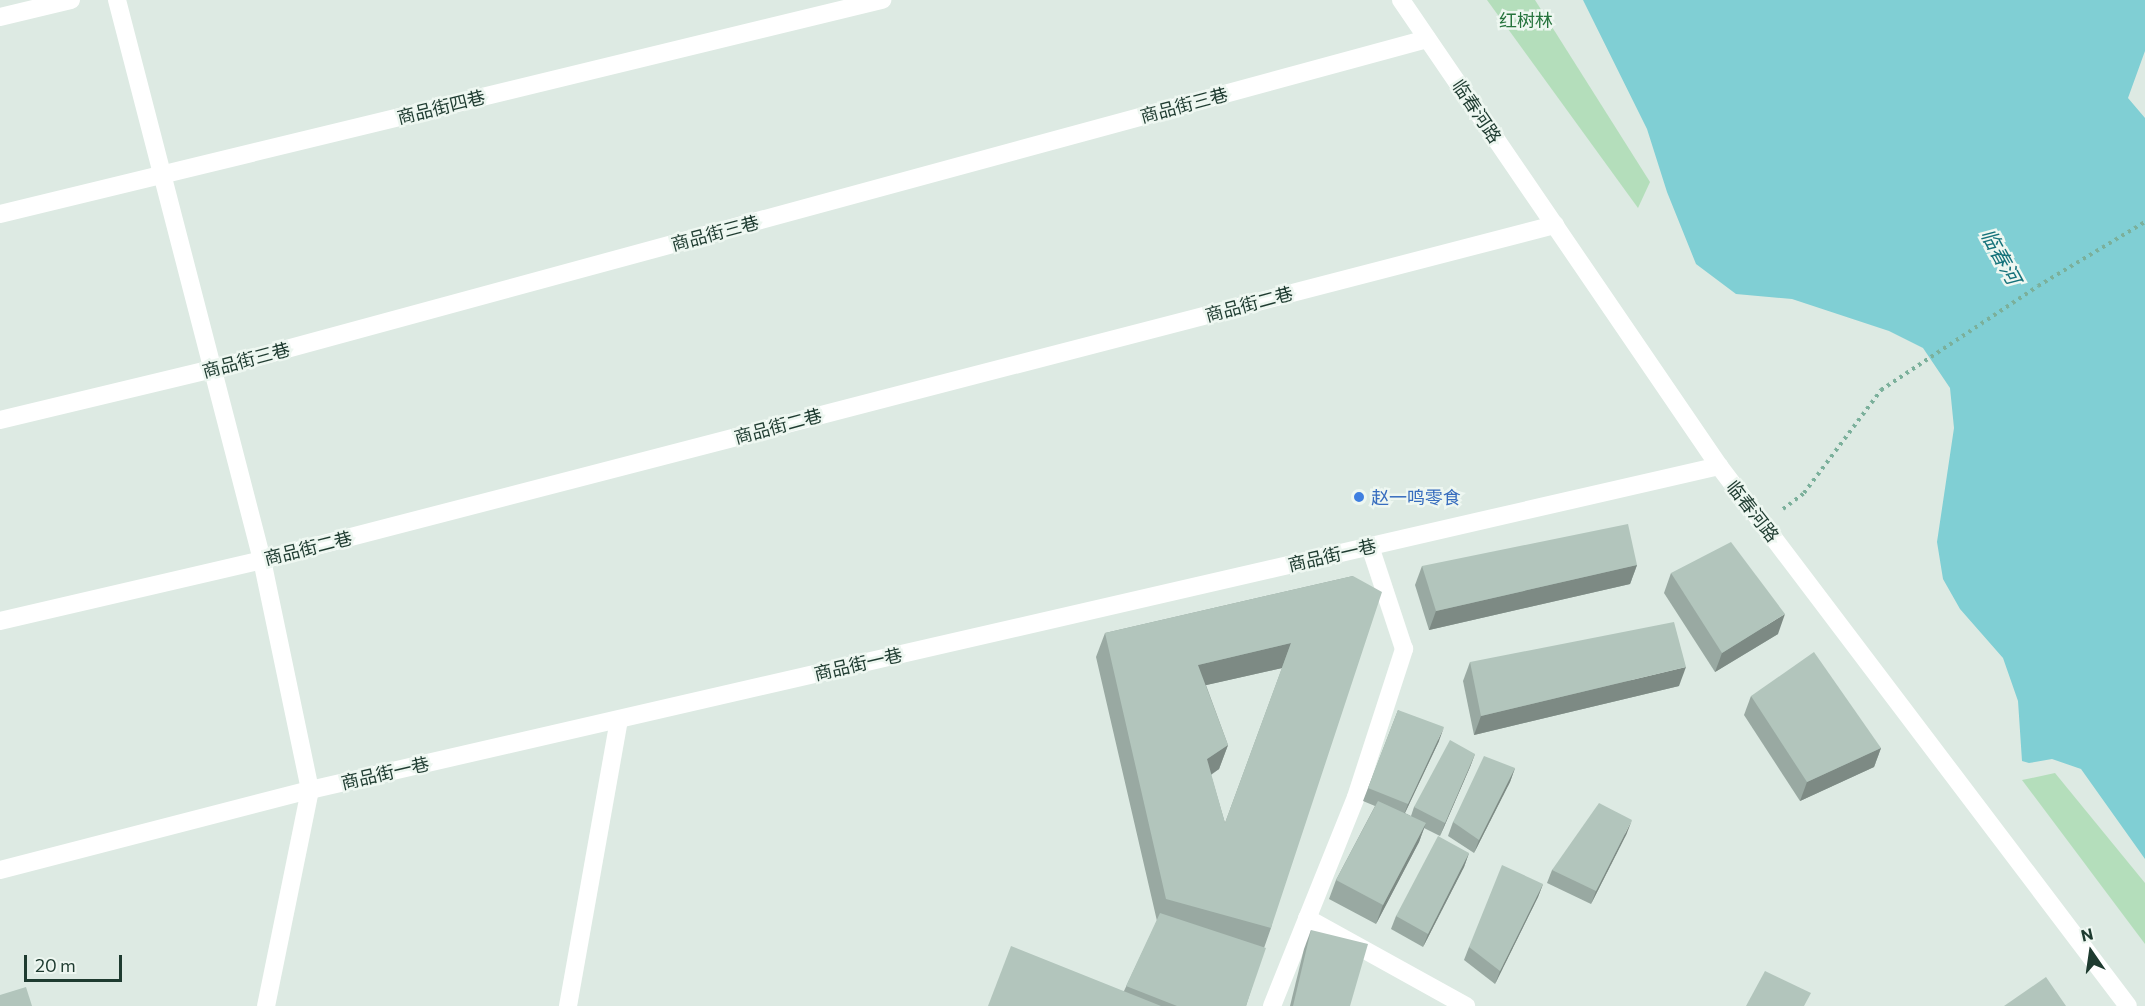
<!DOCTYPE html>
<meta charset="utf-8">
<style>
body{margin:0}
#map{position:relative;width:2145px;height:1006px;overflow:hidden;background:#ddeae3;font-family:Commissioner,"Noto Sans SC",sans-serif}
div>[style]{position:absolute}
.green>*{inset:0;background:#b4debb}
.water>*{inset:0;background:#80cfd4}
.path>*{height:4px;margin-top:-2px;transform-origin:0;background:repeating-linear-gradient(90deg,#7bb09b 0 3px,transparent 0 7.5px)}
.minor>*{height:18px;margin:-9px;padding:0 9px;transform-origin:9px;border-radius:9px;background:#fff}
.tertiary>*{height:18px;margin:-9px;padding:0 9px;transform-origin:9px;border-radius:9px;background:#fff}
.wall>*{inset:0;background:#99a9a2}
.shaded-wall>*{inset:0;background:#7d8a84}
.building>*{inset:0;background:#b2c5bc}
.dots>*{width:16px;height:16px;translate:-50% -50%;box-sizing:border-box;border:3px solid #eef7f1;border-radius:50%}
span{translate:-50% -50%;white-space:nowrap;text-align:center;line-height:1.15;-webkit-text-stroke:5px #eef7f1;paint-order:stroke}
.park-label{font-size:18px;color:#26743d}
.street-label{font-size:18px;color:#1e3b30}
.shop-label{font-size:18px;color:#366cbe}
.left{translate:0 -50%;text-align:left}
.water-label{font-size:20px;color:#15727a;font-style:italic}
.north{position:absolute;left:2061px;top:922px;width:60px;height:60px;-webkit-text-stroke:4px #eef7f1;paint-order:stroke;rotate:347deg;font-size:16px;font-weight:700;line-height:24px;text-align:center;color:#1e3b30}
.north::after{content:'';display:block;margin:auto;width:21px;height:27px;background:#1e3b30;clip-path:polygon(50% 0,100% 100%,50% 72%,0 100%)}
.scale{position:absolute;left:24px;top:955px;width:98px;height:27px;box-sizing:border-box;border:3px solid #1e3b30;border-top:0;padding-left:8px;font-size:18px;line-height:21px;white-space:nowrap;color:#1e3b30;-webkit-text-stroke:4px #eef7f1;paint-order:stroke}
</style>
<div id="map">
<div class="green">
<i style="clip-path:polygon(1487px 0,1535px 0,1650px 182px,1638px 208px)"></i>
<i style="clip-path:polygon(2055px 773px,2145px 883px,2145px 944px,2022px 780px)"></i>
</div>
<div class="water">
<i style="clip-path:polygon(1583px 0,2145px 0,2145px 51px,2128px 98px,2145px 118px,2145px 859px,2081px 769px,2052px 759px,2029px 763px,2022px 761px,2018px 701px,2003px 658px,1960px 609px,1943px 579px,1937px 542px,1954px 428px,1950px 388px,1923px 348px,1889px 331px,1792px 299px,1736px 294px,1696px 264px,1667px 192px,1647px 129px)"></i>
</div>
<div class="path">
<i style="left:1783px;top:509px;width:26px;rotate:-37deg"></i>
<i style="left:1804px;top:493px;width:129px;rotate:-53.2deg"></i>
<i style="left:1881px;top:390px;width:188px;rotate:-33.5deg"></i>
<i style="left:2038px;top:286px;width:125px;rotate:-30.9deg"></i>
</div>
<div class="minor">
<i style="left:117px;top:0;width:578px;rotate:75.48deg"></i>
<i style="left:262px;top:560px;width:235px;rotate:78.2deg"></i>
<i style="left:310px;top:790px;width:220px;rotate:101.5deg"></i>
<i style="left:0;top:17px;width:73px;rotate:-13.5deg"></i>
<i style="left:0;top:214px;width:908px;rotate:-13.64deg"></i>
<i style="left:0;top:420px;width:219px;rotate:-13.5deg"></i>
<i style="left:213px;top:369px;width:1258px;rotate:-15.21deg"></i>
<i style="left:0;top:621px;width:269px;rotate:-13.1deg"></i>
<i style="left:262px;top:560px;width:1336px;rotate:-14.53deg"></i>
<i style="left:1307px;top:918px;width:182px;rotate:29deg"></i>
<i style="left:568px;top:1006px;width:291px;rotate:-79.9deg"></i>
<i style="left:1272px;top:1006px;width:225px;rotate:-68.1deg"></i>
<i style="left:1356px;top:797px;width:156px;rotate:-72deg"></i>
<i style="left:1404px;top:649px;width:108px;rotate:-108.3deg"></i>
</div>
<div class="tertiary">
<i style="left:1401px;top:0;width:564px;rotate:55.69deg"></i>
<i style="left:1719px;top:466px;width:677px;rotate:52.86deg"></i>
<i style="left:0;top:870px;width:320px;rotate:-14.5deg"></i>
<i style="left:310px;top:790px;width:1446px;rotate:-12.95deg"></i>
</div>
<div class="wall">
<i style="clip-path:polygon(1637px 565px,1630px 584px,1429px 630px,1415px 585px,1422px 566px)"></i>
<i style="clip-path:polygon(1671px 573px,1778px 634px,1715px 672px,1664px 593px)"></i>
<i style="clip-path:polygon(evenodd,1353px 576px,1271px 928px,1264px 948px,1246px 1006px,988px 1006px,1124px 991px,1157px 921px,1096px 657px,1105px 633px,1353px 576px,1282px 668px,1225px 823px,1211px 775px,1219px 769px,1228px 745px,1206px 685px,1282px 668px)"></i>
<i style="clip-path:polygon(1470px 662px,1679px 686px,1474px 735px,1463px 681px)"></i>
<i style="clip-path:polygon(1751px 696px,1881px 748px,1874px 767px,1800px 801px,1744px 715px)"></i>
<i style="clip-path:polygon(1398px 710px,1439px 741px,1405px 813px,1411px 816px,1414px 807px,1475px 754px,1470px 767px,1440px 836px,1424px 828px,1419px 842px,1376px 924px,1329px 899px,1336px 880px,1375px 806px,1363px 801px)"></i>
<i style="clip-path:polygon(1515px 768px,1510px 782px,1474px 853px,1448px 836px,1453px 822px)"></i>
<i style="clip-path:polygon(1627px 833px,1591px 904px,1547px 883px,1552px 870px)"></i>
<i style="clip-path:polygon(1469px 853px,1464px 867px,1423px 947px,1391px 929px,1396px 916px)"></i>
<i style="clip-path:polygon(1543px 884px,1538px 897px,1495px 984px,1464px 960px,1469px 947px)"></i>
<i style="clip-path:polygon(1311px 930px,1350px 1006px,1290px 1006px,1304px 949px)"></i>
</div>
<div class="shaded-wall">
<i style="clip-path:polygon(1637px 565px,1630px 584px,1429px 630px,1436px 611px)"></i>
<i style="clip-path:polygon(1785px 614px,1778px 634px,1715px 672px,1722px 653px)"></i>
<i style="clip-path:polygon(1291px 643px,1282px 668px,1189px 689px,1198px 665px)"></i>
<i style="clip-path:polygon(1686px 667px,1679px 686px,1474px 735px,1481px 716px)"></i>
<i style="clip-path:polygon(1444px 727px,1439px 741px,1403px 817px,1408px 804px)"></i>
<i style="clip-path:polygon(1228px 745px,1219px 769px,1198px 783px,1207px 759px)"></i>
<i style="clip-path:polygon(1881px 748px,1874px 767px,1800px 801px,1807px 782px)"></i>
<i style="clip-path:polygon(1475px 754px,1470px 767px,1440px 836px,1445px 823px)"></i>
<i style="clip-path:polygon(1515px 768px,1510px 782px,1474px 853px,1479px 840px)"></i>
<i style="clip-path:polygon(1632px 820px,1627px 833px,1591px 904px,1596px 891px)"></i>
<i style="clip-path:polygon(1426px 823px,1419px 842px,1376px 924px,1383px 905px)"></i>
<i style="clip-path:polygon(1469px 853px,1464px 867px,1423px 947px,1428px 934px)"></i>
<i style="clip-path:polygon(1543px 884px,1538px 897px,1495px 984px,1500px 971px)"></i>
</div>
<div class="building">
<i style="clip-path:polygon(1628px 524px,1637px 565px,1436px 611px,1422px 566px)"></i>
<i style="clip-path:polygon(1731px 542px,1785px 614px,1722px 653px,1671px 573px)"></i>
<i style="clip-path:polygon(evenodd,1353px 576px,1382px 592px,1271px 928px,1166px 899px,1105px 633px,1353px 576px,1291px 643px,1225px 823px,1207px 759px,1228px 745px,1198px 665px,1291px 643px)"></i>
<i style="clip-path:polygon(1674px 622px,1686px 667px,1481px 716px,1470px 662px)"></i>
<i style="clip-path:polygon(1814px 652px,1881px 748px,1807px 782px,1751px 696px)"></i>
<i style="clip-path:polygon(1398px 710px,1444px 727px,1408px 804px,1368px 788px)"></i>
<i style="clip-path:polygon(1450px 740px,1475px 754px,1445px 823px,1414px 807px)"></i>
<i style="clip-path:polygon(1484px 756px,1515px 768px,1479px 840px,1453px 822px)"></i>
<i style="clip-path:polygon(1378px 801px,1426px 823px,1383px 905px,1336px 880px)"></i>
<i style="clip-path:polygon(1599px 803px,1632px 820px,1596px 891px,1552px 870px)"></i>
<i style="clip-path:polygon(1438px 836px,1469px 853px,1428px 934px,1396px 916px)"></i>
<i style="clip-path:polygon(1502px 865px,1543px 884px,1500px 971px,1469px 947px)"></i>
<i style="clip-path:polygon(1160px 913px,1266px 948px,1246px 1006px,1177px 1006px,1126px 986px)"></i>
<i style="clip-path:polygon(1311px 930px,1368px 944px,1350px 1006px,1293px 1006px)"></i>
<i style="clip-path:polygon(1011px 946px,1161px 1006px,988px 1006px)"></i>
<i style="clip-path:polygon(1765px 971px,1811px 993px,1804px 1006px,1746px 1006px)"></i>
<i style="clip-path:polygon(2046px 977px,2066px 1006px,2004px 1006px)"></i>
<i style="clip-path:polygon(26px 987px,32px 1006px,0 1006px,0 995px)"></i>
</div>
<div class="dots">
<i style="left:1359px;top:497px;background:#3f7fe0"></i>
</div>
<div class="park-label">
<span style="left:1526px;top:20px">红树林</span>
</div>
<div class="street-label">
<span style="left:1184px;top:105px;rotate:-15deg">商品街三巷</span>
<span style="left:441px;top:107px;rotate:-14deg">商品街四巷</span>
<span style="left:1477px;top:111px;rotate:56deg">临春河路</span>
<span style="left:715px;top:233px;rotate:-15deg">商品街三巷</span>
<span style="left:1249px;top:304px;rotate:-15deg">商品街二巷</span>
<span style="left:246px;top:360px;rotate:-15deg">商品街三巷</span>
<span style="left:778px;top:426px;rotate:-15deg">商品街二巷</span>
<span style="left:1753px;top:511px;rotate:52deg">临春河路</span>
<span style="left:308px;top:548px;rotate:-14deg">商品街二巷</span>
<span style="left:1332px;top:555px;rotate:-13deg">商品街一巷</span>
<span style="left:858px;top:664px;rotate:-13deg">商品街一巷</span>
<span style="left:385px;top:773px;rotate:-13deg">商品街一巷</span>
</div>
<div class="shop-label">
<span class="left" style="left:1371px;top:497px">赵一鸣零食</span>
</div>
<div class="water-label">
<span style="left:2001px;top:256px;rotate:61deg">临春河</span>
</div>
<div class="north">N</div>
<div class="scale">20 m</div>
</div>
